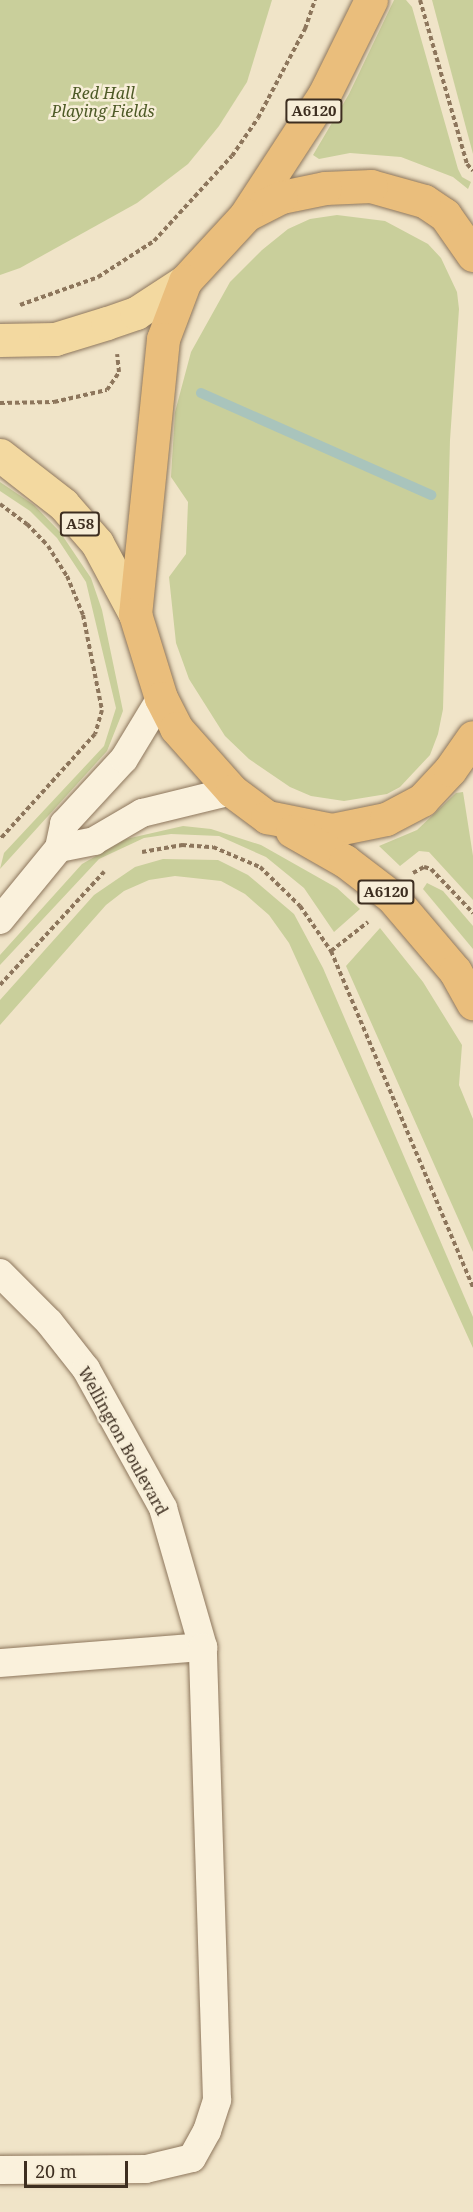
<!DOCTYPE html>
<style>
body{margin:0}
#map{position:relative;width:473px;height:2212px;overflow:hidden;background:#f0e4c8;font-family:"Noto Serif",serif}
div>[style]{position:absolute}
.green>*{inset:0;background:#c9cf9b}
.stream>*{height:10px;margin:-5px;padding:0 5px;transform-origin:5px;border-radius:5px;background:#a9c4bc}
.path>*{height:4px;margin-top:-2px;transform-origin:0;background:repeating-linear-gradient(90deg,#8d765c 0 4.5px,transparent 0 7.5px)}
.roads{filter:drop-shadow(0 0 2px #8d765c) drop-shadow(0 0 2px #8d765c)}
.minor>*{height:28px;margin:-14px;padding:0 14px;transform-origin:14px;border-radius:14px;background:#faf1dc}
.primary>*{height:33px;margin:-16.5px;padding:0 16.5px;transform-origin:16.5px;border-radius:16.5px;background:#f3d9a0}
.trunk>*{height:33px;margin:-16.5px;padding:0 16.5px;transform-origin:16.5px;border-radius:16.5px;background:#eabe7c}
span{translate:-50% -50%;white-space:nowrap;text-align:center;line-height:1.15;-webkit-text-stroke:5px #f7eed8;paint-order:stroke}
.shield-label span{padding:2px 4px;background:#f7eed8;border:2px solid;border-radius:4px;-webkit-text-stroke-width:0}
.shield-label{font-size:15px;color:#3d2e20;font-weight:700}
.park-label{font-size:16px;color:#4d5a26;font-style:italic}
.street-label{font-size:16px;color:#3d2e20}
.scale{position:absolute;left:24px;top:2161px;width:104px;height:27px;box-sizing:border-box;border:3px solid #3d2e20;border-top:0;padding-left:8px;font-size:18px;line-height:21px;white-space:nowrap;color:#3d2e20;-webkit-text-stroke:4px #f7eed8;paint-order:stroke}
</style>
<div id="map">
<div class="green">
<i style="clip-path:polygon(0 0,272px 0,247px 82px,219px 126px,188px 164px,137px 203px,20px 268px,0 275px)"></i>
<i style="clip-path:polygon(394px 0,406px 0,412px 7px,458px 169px,462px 177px,471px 182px,468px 189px,453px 177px,401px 157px,350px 153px,319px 159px,313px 155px,349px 94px)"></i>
<i style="clip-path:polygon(432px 0,473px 0,473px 154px)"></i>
<i style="clip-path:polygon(337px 215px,385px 221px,428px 244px,441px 258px,457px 292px,459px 309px,450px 440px,443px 709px,438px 734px,430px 755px,400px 787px,387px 794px,344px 801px,311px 796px,290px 787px,249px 759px,225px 736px,189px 679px,176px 643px,169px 577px,186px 554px,188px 502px,171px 477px,175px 412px,191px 352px,230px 282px,262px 250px,288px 229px,310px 219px)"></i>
<i style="clip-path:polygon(0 482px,34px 505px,60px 532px,91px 578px,102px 610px,123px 711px,107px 751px,0 869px,4px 853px,104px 746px,116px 708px,86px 582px,57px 538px,30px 511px,0 491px)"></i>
<i style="clip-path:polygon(463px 792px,473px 856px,473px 900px,429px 852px,419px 851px,400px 866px,379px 846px,417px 830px,456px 793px)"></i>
<i style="clip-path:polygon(183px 826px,211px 829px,261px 845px,337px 888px,360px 909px,334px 932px,304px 888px,266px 857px,219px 836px,171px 834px,144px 838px,99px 859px,0 965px,0 955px,82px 864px,126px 839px)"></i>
<i style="clip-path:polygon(163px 859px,218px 860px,248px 875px,294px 914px,323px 968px,473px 1317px,473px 1348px,289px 943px,269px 915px,245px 894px,221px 881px,175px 876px,149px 880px,124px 891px,106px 905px,0 1025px,0 1000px,94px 895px,135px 867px)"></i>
<i style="clip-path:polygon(427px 883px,443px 891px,473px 926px,473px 949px,423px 889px)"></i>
<i style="clip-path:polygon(380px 928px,423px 982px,462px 1045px,459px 1085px,473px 1119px,473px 1252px,346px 966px)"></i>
</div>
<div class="stream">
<i style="left:201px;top:393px;width:252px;rotate:23.9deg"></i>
</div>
<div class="path">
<i style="left:420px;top:0;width:171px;rotate:74deg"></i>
<i style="left:467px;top:164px;width:9px;rotate:49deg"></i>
<i style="left:20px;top:305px;width:83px;rotate:-19.7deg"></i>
<i style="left:98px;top:277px;width:67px;rotate:-32.7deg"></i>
<i style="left:154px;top:241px;width:115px;rotate:-47.5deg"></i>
<i style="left:232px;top:156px;width:46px;rotate:-55.6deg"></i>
<i style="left:258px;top:118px;width:101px;rotate:-62.2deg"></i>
<i style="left:305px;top:29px;width:31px;rotate:-71deg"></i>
<i style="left:0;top:403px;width:54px;rotate:-1.1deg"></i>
<i style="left:54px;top:402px;width:54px;rotate:-12.8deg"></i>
<i style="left:107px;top:390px;width:22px;rotate:-56deg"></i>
<i style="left:119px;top:372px;width:18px;rotate:-96deg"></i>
<i style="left:0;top:504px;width:34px;rotate:37deg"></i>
<i style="left:27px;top:524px;width:30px;rotate:46deg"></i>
<i style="left:48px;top:546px;width:36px;rotate:58deg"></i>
<i style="left:67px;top:576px;width:42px;rotate:67.7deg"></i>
<i style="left:83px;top:615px;width:97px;rotate:78.7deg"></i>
<i style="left:102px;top:710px;width:25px;rotate:106deg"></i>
<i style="left:95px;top:734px;width:142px;rotate:132.1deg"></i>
<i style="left:142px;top:852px;width:41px;rotate:-9.9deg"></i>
<i style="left:182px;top:845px;width:31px;rotate:4deg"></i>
<i style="left:213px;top:847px;width:51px;rotate:23.1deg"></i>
<i style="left:260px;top:867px;width:56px;rotate:44.3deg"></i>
<i style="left:300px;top:906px;width:55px;rotate:55.4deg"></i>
<i style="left:331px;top:951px;width:47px;rotate:-38.1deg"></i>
<i style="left:413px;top:873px;width:13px;rotate:-29deg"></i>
<i style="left:424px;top:867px;width:7px;rotate:16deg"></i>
<i style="left:431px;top:869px;width:61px;rotate:46.3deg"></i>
<i style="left:331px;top:951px;width:365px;rotate:67.1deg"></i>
<i style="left:0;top:985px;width:154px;rotate:-47.4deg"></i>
</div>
<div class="roads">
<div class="minor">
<i style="left:59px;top:848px;width:36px;rotate:-11deg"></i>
<i style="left:94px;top:841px;width:56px;rotate:-30.3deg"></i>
<i style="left:142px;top:813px;width:93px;rotate:-13.7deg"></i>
<i style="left:0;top:920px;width:93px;rotate:-50.7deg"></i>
<i style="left:59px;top:848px;width:25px;rotate:-78deg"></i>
<i style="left:64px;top:824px;width:88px;rotate:-47.3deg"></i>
<i style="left:124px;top:759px;width:71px;rotate:-58.8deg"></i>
<i style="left:0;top:1273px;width:69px;rotate:45deg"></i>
<i style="left:49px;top:1322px;width:60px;rotate:51.8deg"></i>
<i style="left:86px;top:1369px;width:159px;rotate:61deg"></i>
<i style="left:163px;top:1508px;width:145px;rotate:73.9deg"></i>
<i style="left:203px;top:1647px;width:204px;rotate:175.5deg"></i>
<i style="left:0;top:2170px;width:146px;rotate:-0.4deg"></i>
<i style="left:146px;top:2169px;width:47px;rotate:-13.4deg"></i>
<i style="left:192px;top:2158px;width:31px;rotate:-61deg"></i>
<i style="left:207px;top:2131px;width:33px;rotate:-72deg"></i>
<i style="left:217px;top:2100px;width:453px;rotate:-91.8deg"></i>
</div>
<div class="primary">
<i style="left:0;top:340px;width:55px;rotate:-1deg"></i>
<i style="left:55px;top:339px;width:54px;rotate:-17.1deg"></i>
<i style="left:107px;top:323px;width:31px;rotate:-19deg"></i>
<i style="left:136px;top:313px;width:59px;rotate:-33.1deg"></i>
<i style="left:0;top:455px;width:80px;rotate:37.9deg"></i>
<i style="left:63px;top:504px;width:52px;rotate:48.9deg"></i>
<i style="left:97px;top:543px;width:81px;rotate:61.8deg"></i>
</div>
<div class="trunk">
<i style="left:247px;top:213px;width:141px;rotate:-56.9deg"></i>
<i style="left:324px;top:95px;width:106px;rotate:-63.7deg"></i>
<i style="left:473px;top:255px;width:49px;rotate:-125deg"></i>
<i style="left:445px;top:215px;width:25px;rotate:-146deg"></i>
<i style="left:424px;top:201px;width:55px;rotate:-164.2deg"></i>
<i style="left:371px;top:186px;width:46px;rotate:177.5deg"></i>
<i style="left:325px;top:188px;width:45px;rotate:168.4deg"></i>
<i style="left:281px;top:197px;width:39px;rotate:153deg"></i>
<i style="left:246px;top:215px;width:90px;rotate:132.7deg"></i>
<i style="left:185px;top:281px;width:62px;rotate:110.8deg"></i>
<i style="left:163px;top:339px;width:276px;rotate:95.8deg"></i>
<i style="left:135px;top:614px;width:88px;rotate:72.8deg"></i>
<i style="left:161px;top:698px;width:34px;rotate:63deg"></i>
<i style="left:176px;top:728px;width:84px;rotate:48.4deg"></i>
<i style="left:232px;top:791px;width:44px;rotate:36.6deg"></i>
<i style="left:267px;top:817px;width:66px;rotate:11.3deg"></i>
<i style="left:332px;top:830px;width:55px;rotate:-11.5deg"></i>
<i style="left:386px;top:819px;width:41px;rotate:-27.8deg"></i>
<i style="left:422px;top:800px;width:41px;rotate:-47deg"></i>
<i style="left:450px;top:770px;width:40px;rotate:-55.1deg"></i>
<i style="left:292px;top:831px;width:61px;rotate:29.5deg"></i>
<i style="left:345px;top:861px;width:59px;rotate:37.5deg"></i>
<i style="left:392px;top:897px;width:97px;rotate:49.6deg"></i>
<i style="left:455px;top:971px;width:37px;rotate:61deg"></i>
</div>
</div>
<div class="shield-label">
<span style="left:314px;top:111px">A6120</span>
<span style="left:80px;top:524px">A58</span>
<span style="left:386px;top:892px">A6120</span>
</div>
<div class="park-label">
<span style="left:103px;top:102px">Red Hall<br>Playing Fields</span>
</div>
<div class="street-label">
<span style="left:123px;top:1441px;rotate:61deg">Wellington Boulevard</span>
</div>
<div class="scale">20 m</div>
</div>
